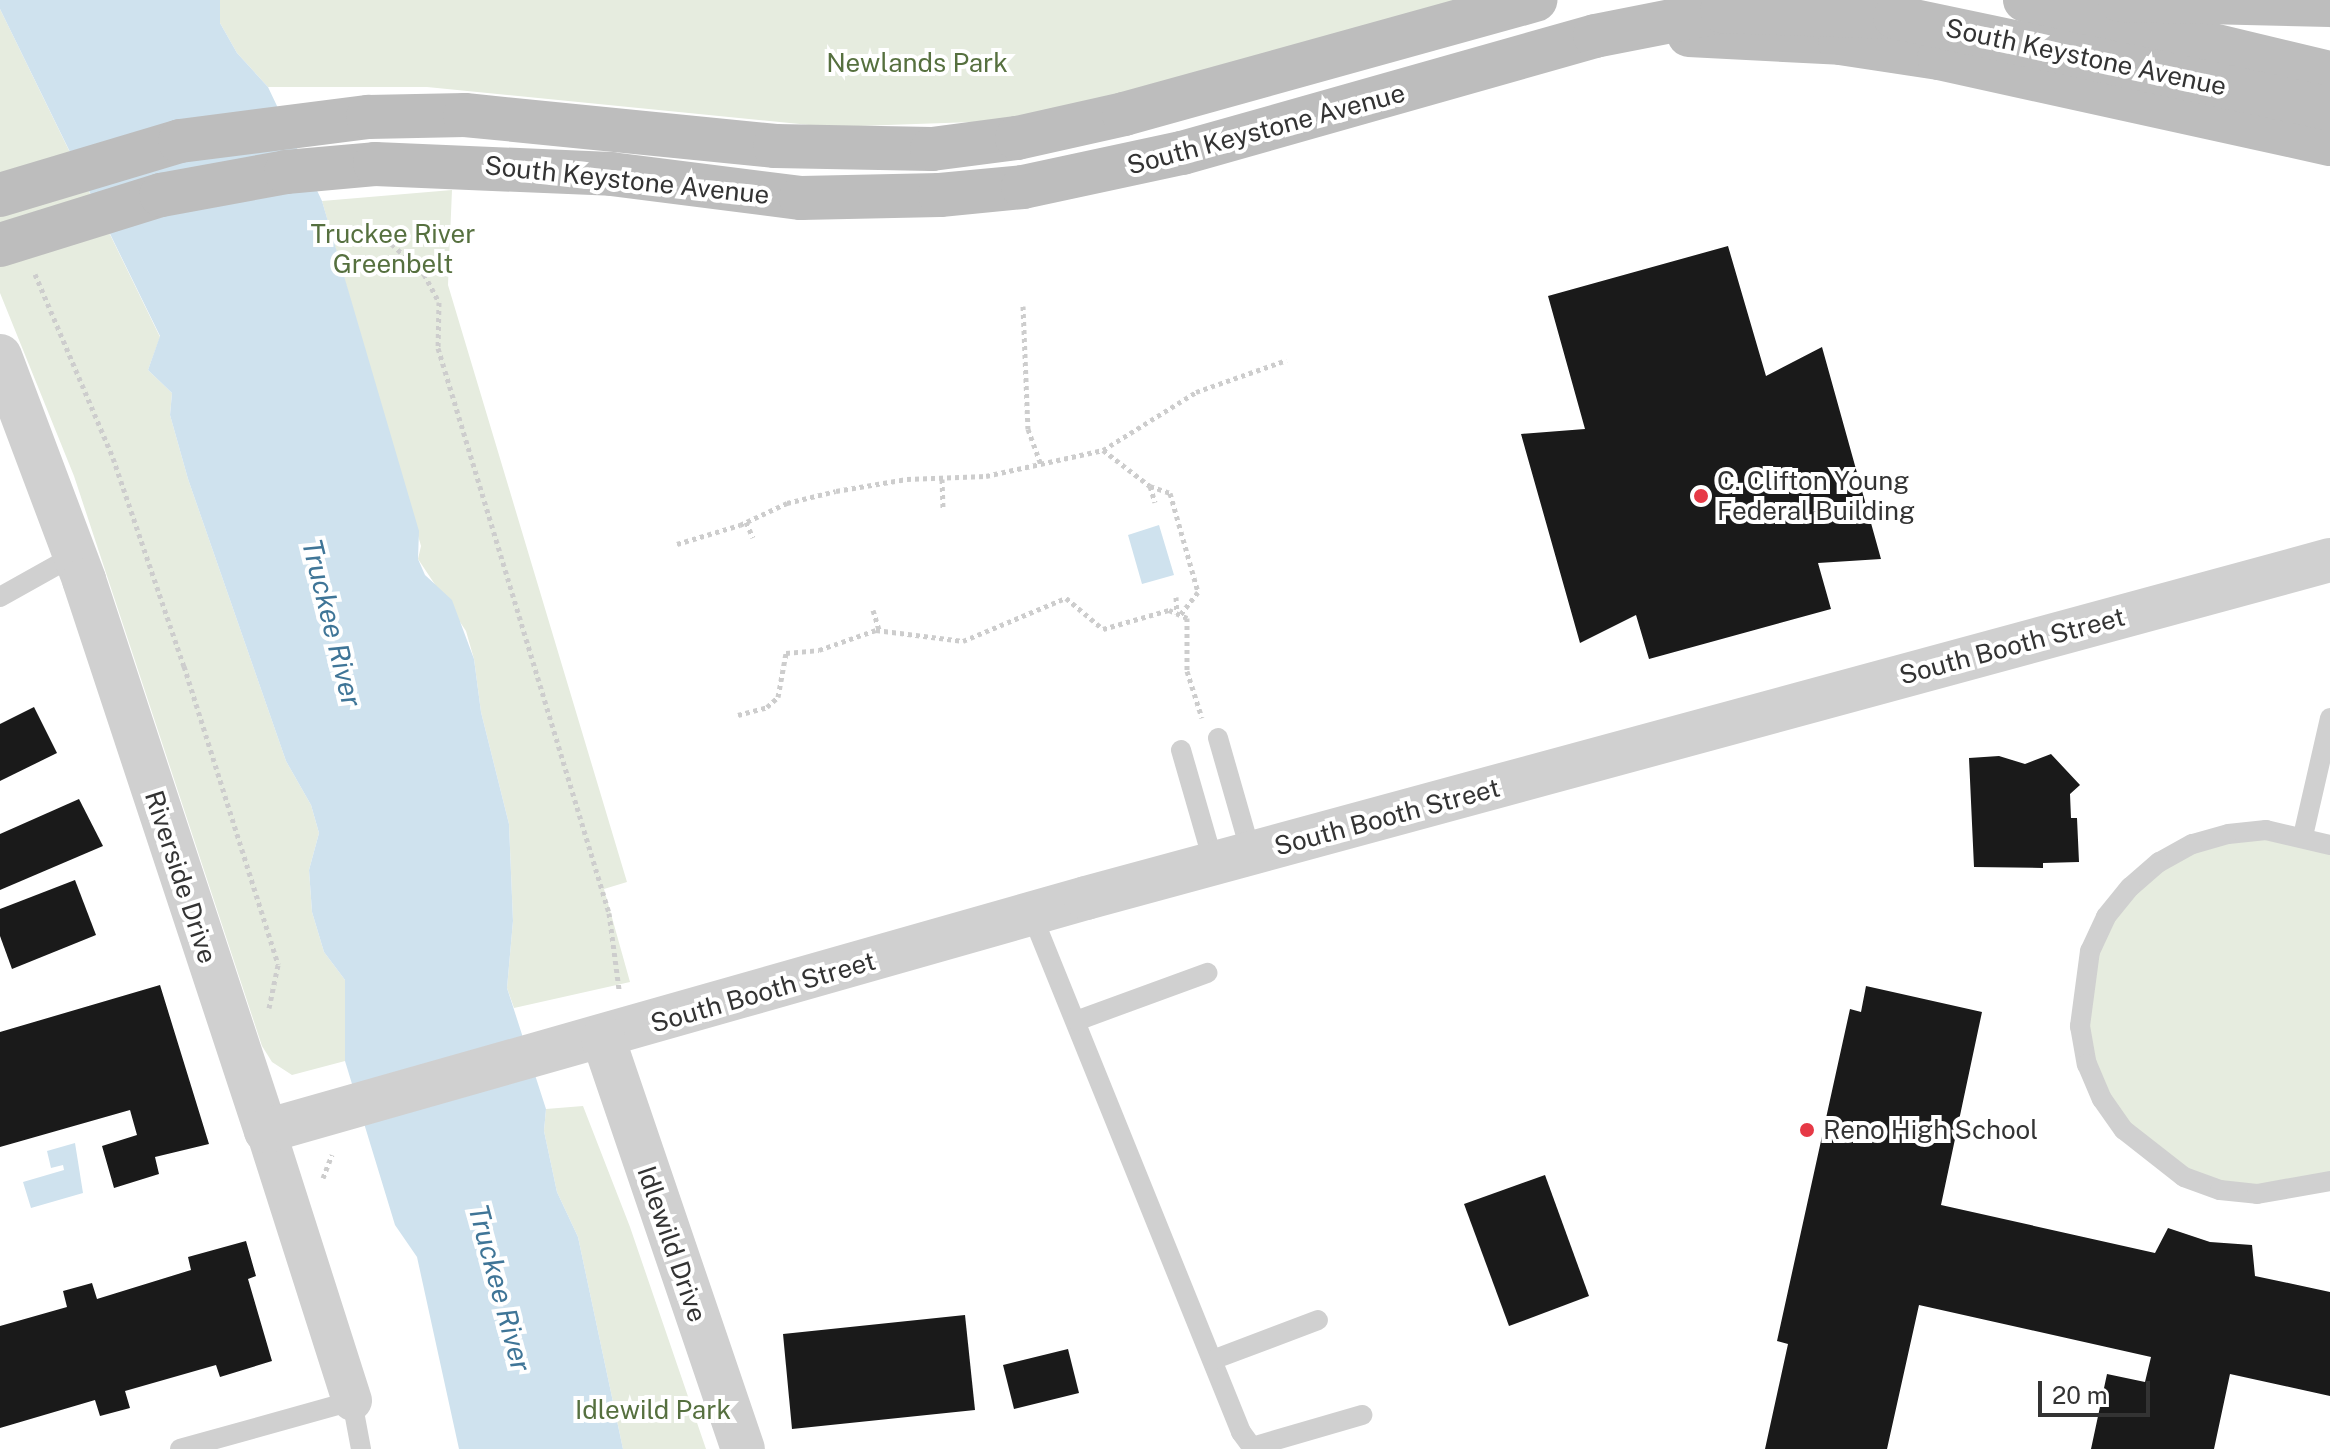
<!DOCTYPE html>
<style>
body{margin:0}
#map{position:relative;width:2330px;height:1449px;overflow:hidden;background:#fff;font-family:"Public Sans",sans-serif}
div>[style]{position:absolute}
.green>*{inset:0;background:#e6ecdf}
.water>*{inset:0;background:#cfe2ee}
.building>*{inset:0;background:#1a1a1a}
.path>*{height:5px;margin-top:-2.5px;transform-origin:0;background:repeating-linear-gradient(90deg,#cdcdcd 0 4px,transparent 0 8px)}
.service>*{height:20px;margin:-10px;padding:0 10px;transform-origin:10px;border-radius:10px;background:#d0d0d0}
.minor>*{height:40px;margin:-20px;padding:0 20px;transform-origin:20px;border-radius:20px;background:#d0d0d0}
.tertiary>*{height:44px;margin:-22px;padding:0 22px;transform-origin:22px;border-radius:22px;background:#d0d0d0}
.secondary>*{height:44px;margin:-22px;padding:0 22px;transform-origin:22px;border-radius:22px;background:#bdbdbd}
.dots>*{width:22px;height:22px;translate:-50% -50%;box-sizing:border-box;border:4px solid #fff;border-radius:50%}
span{translate:-50% -50%;white-space:nowrap;text-align:center;line-height:1.15;-webkit-text-stroke:8px #fff;paint-order:stroke}
.street-label{font-size:26px;color:#333}
.park-label{font-size:26px;color:#56703f}
.poi-label{font-size:26px;color:#333}
.left{translate:0 -50%;text-align:left}
.water-label{font-size:28px;color:#3f7597;font-style:italic}
.scale{position:absolute;left:2038px;top:1381px;width:112px;height:36px;box-sizing:border-box;border:4px solid #333;border-top:0;padding-left:10px;font-size:24px;line-height:28px;white-space:nowrap;color:#333;-webkit-text-stroke:6px #fff;paint-order:stroke}
</style>
<div id="map">
<div class="green">
<i style="clip-path:polygon(220px 0,1459px 0,1111px 98px,1002px 121px,830px 127px,427px 87px,268px 87px,237px 53px,220px 23px)"></i>
<i style="clip-path:polygon(0 9px,160px 337px,148px 370px,172px 393px,170px 415px,188px 479px,286px 761px,311px 805px,319px 833px,309px 870px,312px 912px,324px 952px,345px 980px,345px 1061px,292px 1075px,272px 1062px,262px 1046px,74px 476px,0 293px)"></i>
<i style="clip-path:polygon(452px 190px,448px 285px,627px 882px,604px 889px,630px 982px,514px 1008px,507px 988px,513px 921px,509px 824px,481px 712px,474px 659px,466px 631px,418px 559px,421px 546px,322px 201px)"></i>
<i style="clip-path:polygon(2303px 836px,2330px 845px,2330px 1181px,2220px 1190px,2124px 1130px,2080px 1026px,2106px 917px,2192px 844px)"></i>
<i style="clip-path:polygon(583px 1106px,630px 1227px,706px 1449px,623px 1449px,578px 1237px,557px 1192px,544px 1131px,546px 1109px)"></i>
</div>
<div class="water">
<i style="clip-path:polygon(0 0,220px 0,220px 23px,237px 53px,268px 87px,322px 201px,419px 531px,418px 559px,425px 575px,452px 600px,474px 659px,481px 712px,509px 824px,513px 921px,507px 988px,546px 1109px,544px 1131px,557px 1192px,578px 1237px,623px 1449px,459px 1449px,417px 1257px,395px 1225px,345px 1061px,345px 980px,324px 952px,312px 912px,309px 870px,319px 833px,311px 805px,286px 761px,188px 479px,170px 415px,172px 393px,148px 370px,160px 336px,0 9px)"></i>
<i style="clip-path:polygon(1159px 525px,1174px 575px,1142px 584px,1128px 535px)"></i>
<i style="clip-path:polygon(75px 1143px,83px 1193px,31px 1208px,23px 1182px,64px 1170px,63px 1165px,51px 1168px,47px 1151px)"></i>
</div>
<div class="building">
<i style="clip-path:polygon(1728px 246px,1766px 376px,1822px 347px,1881px 559px,1818px 563px,1831px 609px,1649px 659px,1636px 615px,1580px 643px,1521px 434px,1585px 429px,1548px 296px)"></i>
<i style="clip-path:polygon(34px 707px,57px 753px,0 781px,0 724px)"></i>
<i style="clip-path:polygon(2051px 754px,2080px 785px,2070px 794px,2071px 818px,2077px 818px,2079px 862px,2043px 863px,2043px 868px,1974px 867px,1969px 758px,1999px 756px,2025px 764px)"></i>
<i style="clip-path:polygon(79px 799px,103px 846px,0 890px,0 834px)"></i>
<i style="clip-path:polygon(75px 880px,96px 935px,12px 969px,0 936px,0 909px)"></i>
<i style="clip-path:polygon(160px 985px,209px 1144px,155px 1157px,159px 1174px,114px 1188px,102px 1146px,137px 1135px,130px 1110px,0 1147px,0 1032px)"></i>
<i style="clip-path:polygon(1866px 986px,1982px 1012px,1941px 1205px,2155px 1253px,2168px 1228px,2210px 1242px,2252px 1245px,2255px 1276px,2330px 1292px,2330px 1396px,2230px 1374px,2214px 1449px,2091px 1449px,2107px 1374px,2145px 1382px,2151px 1357px,1919px 1305px,1887px 1449px,1765px 1449px,1788px 1344px,1777px 1341px,1850px 1009px,1861px 1012px)"></i>
<i style="clip-path:polygon(1545px 1175px,1589px 1296px,1509px 1326px,1464px 1204px)"></i>
<i style="clip-path:polygon(246px 1241px,256px 1276px,248px 1279px,272px 1361px,220px 1377px,216px 1365px,125px 1391px,130px 1408px,100px 1416px,95px 1400px,0 1428px,0 1326px,67px 1307px,63px 1291px,92px 1283px,97px 1299px,191px 1270px,188px 1257px)"></i>
<i style="clip-path:polygon(965px 1315px,975px 1410px,792px 1429px,783px 1334px)"></i>
<i style="clip-path:polygon(1068px 1349px,1079px 1393px,1014px 1409px,1003px 1365px)"></i>
</div>
<div class="path">
<i style="left:380px;top:233px;width:60px;rotate:43deg"></i>
<i style="left:424px;top:274px;width:32px;rotate:62deg"></i>
<i style="left:439px;top:302px;width:46px;rotate:91.2deg"></i>
<i style="left:438px;top:348px;width:590px;rotate:73.16deg"></i>
<i style="left:609px;top:913px;width:77px;rotate:82.5deg"></i>
<i style="left:35px;top:274px;width:200px;rotate:67deg"></i>
<i style="left:113px;top:458px;width:220px;rotate:71.2deg"></i>
<i style="left:184px;top:666px;width:313px;rotate:72.5deg"></i>
<i style="left:278px;top:965px;width:44px;rotate:101.8deg"></i>
<i style="left:1023px;top:306px;width:123px;rotate:87.7deg"></i>
<i style="left:1028px;top:429px;width:37px;rotate:70deg"></i>
<i style="left:1103px;top:450px;width:110px;rotate:-31.9deg"></i>
<i style="left:1196px;top:392px;width:96px;rotate:-19.4deg"></i>
<i style="left:942px;top:479px;width:29px;rotate:88deg"></i>
<i style="left:1150px;top:486px;width:17px;rotate:73deg"></i>
<i style="left:746px;top:522px;width:17px;rotate:66deg"></i>
<i style="left:677px;top:544px;width:66px;rotate:-16.8deg"></i>
<i style="left:740px;top:525px;width:52px;rotate:-25.1deg"></i>
<i style="left:787px;top:503px;width:50px;rotate:-13.8deg"></i>
<i style="left:836px;top:491px;width:72px;rotate:-9.6deg"></i>
<i style="left:907px;top:479px;width:79px;rotate:-2.2deg"></i>
<i style="left:986px;top:476px;width:120px;rotate:-12.5deg"></i>
<i style="left:1103px;top:450px;width:59px;rotate:37.5deg"></i>
<i style="left:1150px;top:486px;width:21px;rotate:19deg"></i>
<i style="left:1170px;top:493px;width:103px;rotate:74.2deg"></i>
<i style="left:1198px;top:592px;width:29px;rotate:128deg"></i>
<i style="left:1176px;top:597px;width:17px;rotate:87deg"></i>
<i style="left:873px;top:610px;width:21px;rotate:73deg"></i>
<i style="left:738px;top:715px;width:30px;rotate:-15deg"></i>
<i style="left:767px;top:707px;width:15px;rotate:-42deg"></i>
<i style="left:778px;top:697px;width:45px;rotate:-79.7deg"></i>
<i style="left:786px;top:653px;width:33px;rotate:-5deg"></i>
<i style="left:819px;top:650px;width:60px;rotate:-19.3deg"></i>
<i style="left:876px;top:630px;width:88px;rotate:7.2deg"></i>
<i style="left:963px;top:641px;width:112px;rotate:-22.7deg"></i>
<i style="left:1066px;top:598px;width:48px;rotate:40deg"></i>
<i style="left:1103px;top:629px;width:69px;rotate:-16.1deg"></i>
<i style="left:1169px;top:610px;width:20px;rotate:24deg"></i>
<i style="left:1187px;top:618px;width:53px;rotate:90deg"></i>
<i style="left:1187px;top:671px;width:49px;rotate:72.3deg"></i>
<i style="left:323px;top:1178px;width:25px;rotate:-69deg"></i>
</div>
<div class="service">
<i style="left:0;top:597px;width:86px;rotate:-29.2deg"></i>
<i style="left:1218px;top:738px;width:120px;rotate:74deg"></i>
<i style="left:1181px;top:750px;width:119px;rotate:73.9deg"></i>
<i style="left:2303px;top:836px;width:121px;rotate:-77.1deg"></i>
<i style="left:2330px;top:845px;width:66px;rotate:-166.8deg"></i>
<i style="left:2266px;top:830px;width:38px;rotate:174deg"></i>
<i style="left:2228px;top:834px;width:37px;rotate:164deg"></i>
<i style="left:2192px;top:844px;width:38px;rotate:151deg"></i>
<i style="left:2159px;top:862px;width:38px;rotate:139deg"></i>
<i style="left:2130px;top:887px;width:38px;rotate:129deg"></i>
<i style="left:2106px;top:917px;width:38px;rotate:115deg"></i>
<i style="left:2090px;top:951px;width:76px;rotate:97.6deg"></i>
<i style="left:2080px;top:1026px;width:39px;rotate:80deg"></i>
<i style="left:2087px;top:1064px;width:38px;rotate:67deg"></i>
<i style="left:2102px;top:1099px;width:38px;rotate:55deg"></i>
<i style="left:2124px;top:1130px;width:76px;rotate:38.1deg"></i>
<i style="left:2184px;top:1177px;width:38px;rotate:20deg"></i>
<i style="left:2220px;top:1190px;width:37px;rotate:6deg"></i>
<i style="left:2257px;top:1194px;width:74px;rotate:-10.1deg"></i>
<i style="left:1032px;top:915px;width:558px;rotate:67.99deg"></i>
<i style="left:1241px;top:1432px;width:19px;rotate:54deg"></i>
<i style="left:1252px;top:1447px;width:115px;rotate:-16.2deg"></i>
<i style="left:1076px;top:1021px;width:140px;rotate:-20.1deg"></i>
<i style="left:1215px;top:1359px;width:110px;rotate:-20.7deg"></i>
<i style="left:180px;top:1449px;width:179px;rotate:-15.6deg"></i>
<i style="left:352px;top:1401px;width:49px;rotate:79.4deg"></i>
</div>
<div class="minor">
<i style="left:266px;top:1131px;width:283px;rotate:72.3deg"></i>
</div>
<div class="tertiary">
<i style="left:0;top:356px;width:239px;rotate:69.4deg"></i>
<i style="left:84px;top:580px;width:580px;rotate:71.72deg"></i>
<i style="left:266px;top:1131px;width:852px;rotate:-15.86deg"></i>
<i style="left:1086px;top:898px;width:1289px;rotate:-15.2deg"></i>
<i style="left:603px;top:1038px;width:434px;rotate:71.2deg"></i>
</div>
<div class="secondary">
<i style="left:2025px;top:0;width:314px;rotate:13.5deg"></i>
<i style="left:2120px;top:0;width:210px;rotate:1.4deg"></i>
<i style="left:1689px;top:35px;width:151px;rotate:3deg"></i>
<i style="left:1840px;top:43px;width:100px;rotate:8.6deg"></i>
<i style="left:1939px;top:58px;width:400px;rotate:12.4deg"></i>
<i style="left:0;top:195px;width:188px;rotate:-16.7deg"></i>
<i style="left:180px;top:141px;width:190px;rotate:-7.3deg"></i>
<i style="left:368px;top:117px;width:97px;rotate:-1.2deg"></i>
<i style="left:465px;top:115px;width:312px;rotate:5.7deg"></i>
<i style="left:775px;top:146px;width:157px;rotate:1.1deg"></i>
<i style="left:932px;top:149px;width:86px;rotate:-7.4deg"></i>
<i style="left:1017px;top:138px;width:110px;rotate:-12.6deg"></i>
<i style="left:1124px;top:114px;width:427px;rotate:-15.5deg"></i>
<i style="left:0;top:245px;width:169px;rotate:-17.3deg"></i>
<i style="left:161px;top:195px;width:127px;rotate:-10.4deg"></i>
<i style="left:286px;top:172px;width:89px;rotate:-5.1deg"></i>
<i style="left:375px;top:164px;width:236px;rotate:2.4deg"></i>
<i style="left:611px;top:174px;width:192px;rotate:7.2deg"></i>
<i style="left:801px;top:198px;width:139px;rotate:-1.2deg"></i>
<i style="left:940px;top:195px;width:83px;rotate:-5.5deg"></i>
<i style="left:1023px;top:187px;width:163px;rotate:-12.1deg"></i>
<i style="left:1182px;top:153px;width:429px;rotate:-15.8deg"></i>
<i style="left:1595px;top:36px;width:129px;rotate:-11.1deg"></i>
<i style="left:1722px;top:11px;width:173px;rotate:2deg"></i>
<i style="left:1895px;top:17px;width:445px;rotate:11.9deg"></i>
</div>
<div class="dots">
<i style="left:1701px;top:496px;background:#e63946"></i>
<i style="left:1807px;top:1130px;background:#e63946"></i>
</div>
<div class="street-label">
<span style="left:2086px;top:57px;rotate:12deg">South Keystone Avenue</span>
<span style="left:1266px;top:129px;rotate:-15deg">South Keystone Avenue</span>
<span style="left:627px;top:180px;rotate:6deg">South Keystone Avenue</span>
<span style="left:2012px;top:646px;rotate:-15deg">South Booth Street</span>
<span style="left:1387px;top:817px;rotate:-15deg">South Booth Street</span>
<span style="left:181px;top:877px;rotate:72deg">Riverside Drive</span>
<span style="left:763px;top:992px;rotate:-16deg">South Booth Street</span>
<span style="left:672px;top:1244px;rotate:71deg">Idlewild Drive</span>
</div>
<div class="park-label">
<span style="left:917px;top:63px">Newlands Park</span>
<span style="left:393px;top:249px">Truckee River<br>Greenbelt</span>
<span style="left:653px;top:1410px">Idlewild Park</span>
</div>
<div class="poi-label">
<span class="left" style="left:1717px;top:496px">C. Clifton Young<br>Federal Building</span>
<span class="left" style="left:1823px;top:1130px">Reno High School</span>
</div>
<div class="water-label">
<span style="left:332px;top:623px;rotate:76deg">Truckee River</span>
<span style="left:500px;top:1288px;rotate:75deg">Truckee River</span>
</div>
<div class="scale">20 m</div>
</div>
